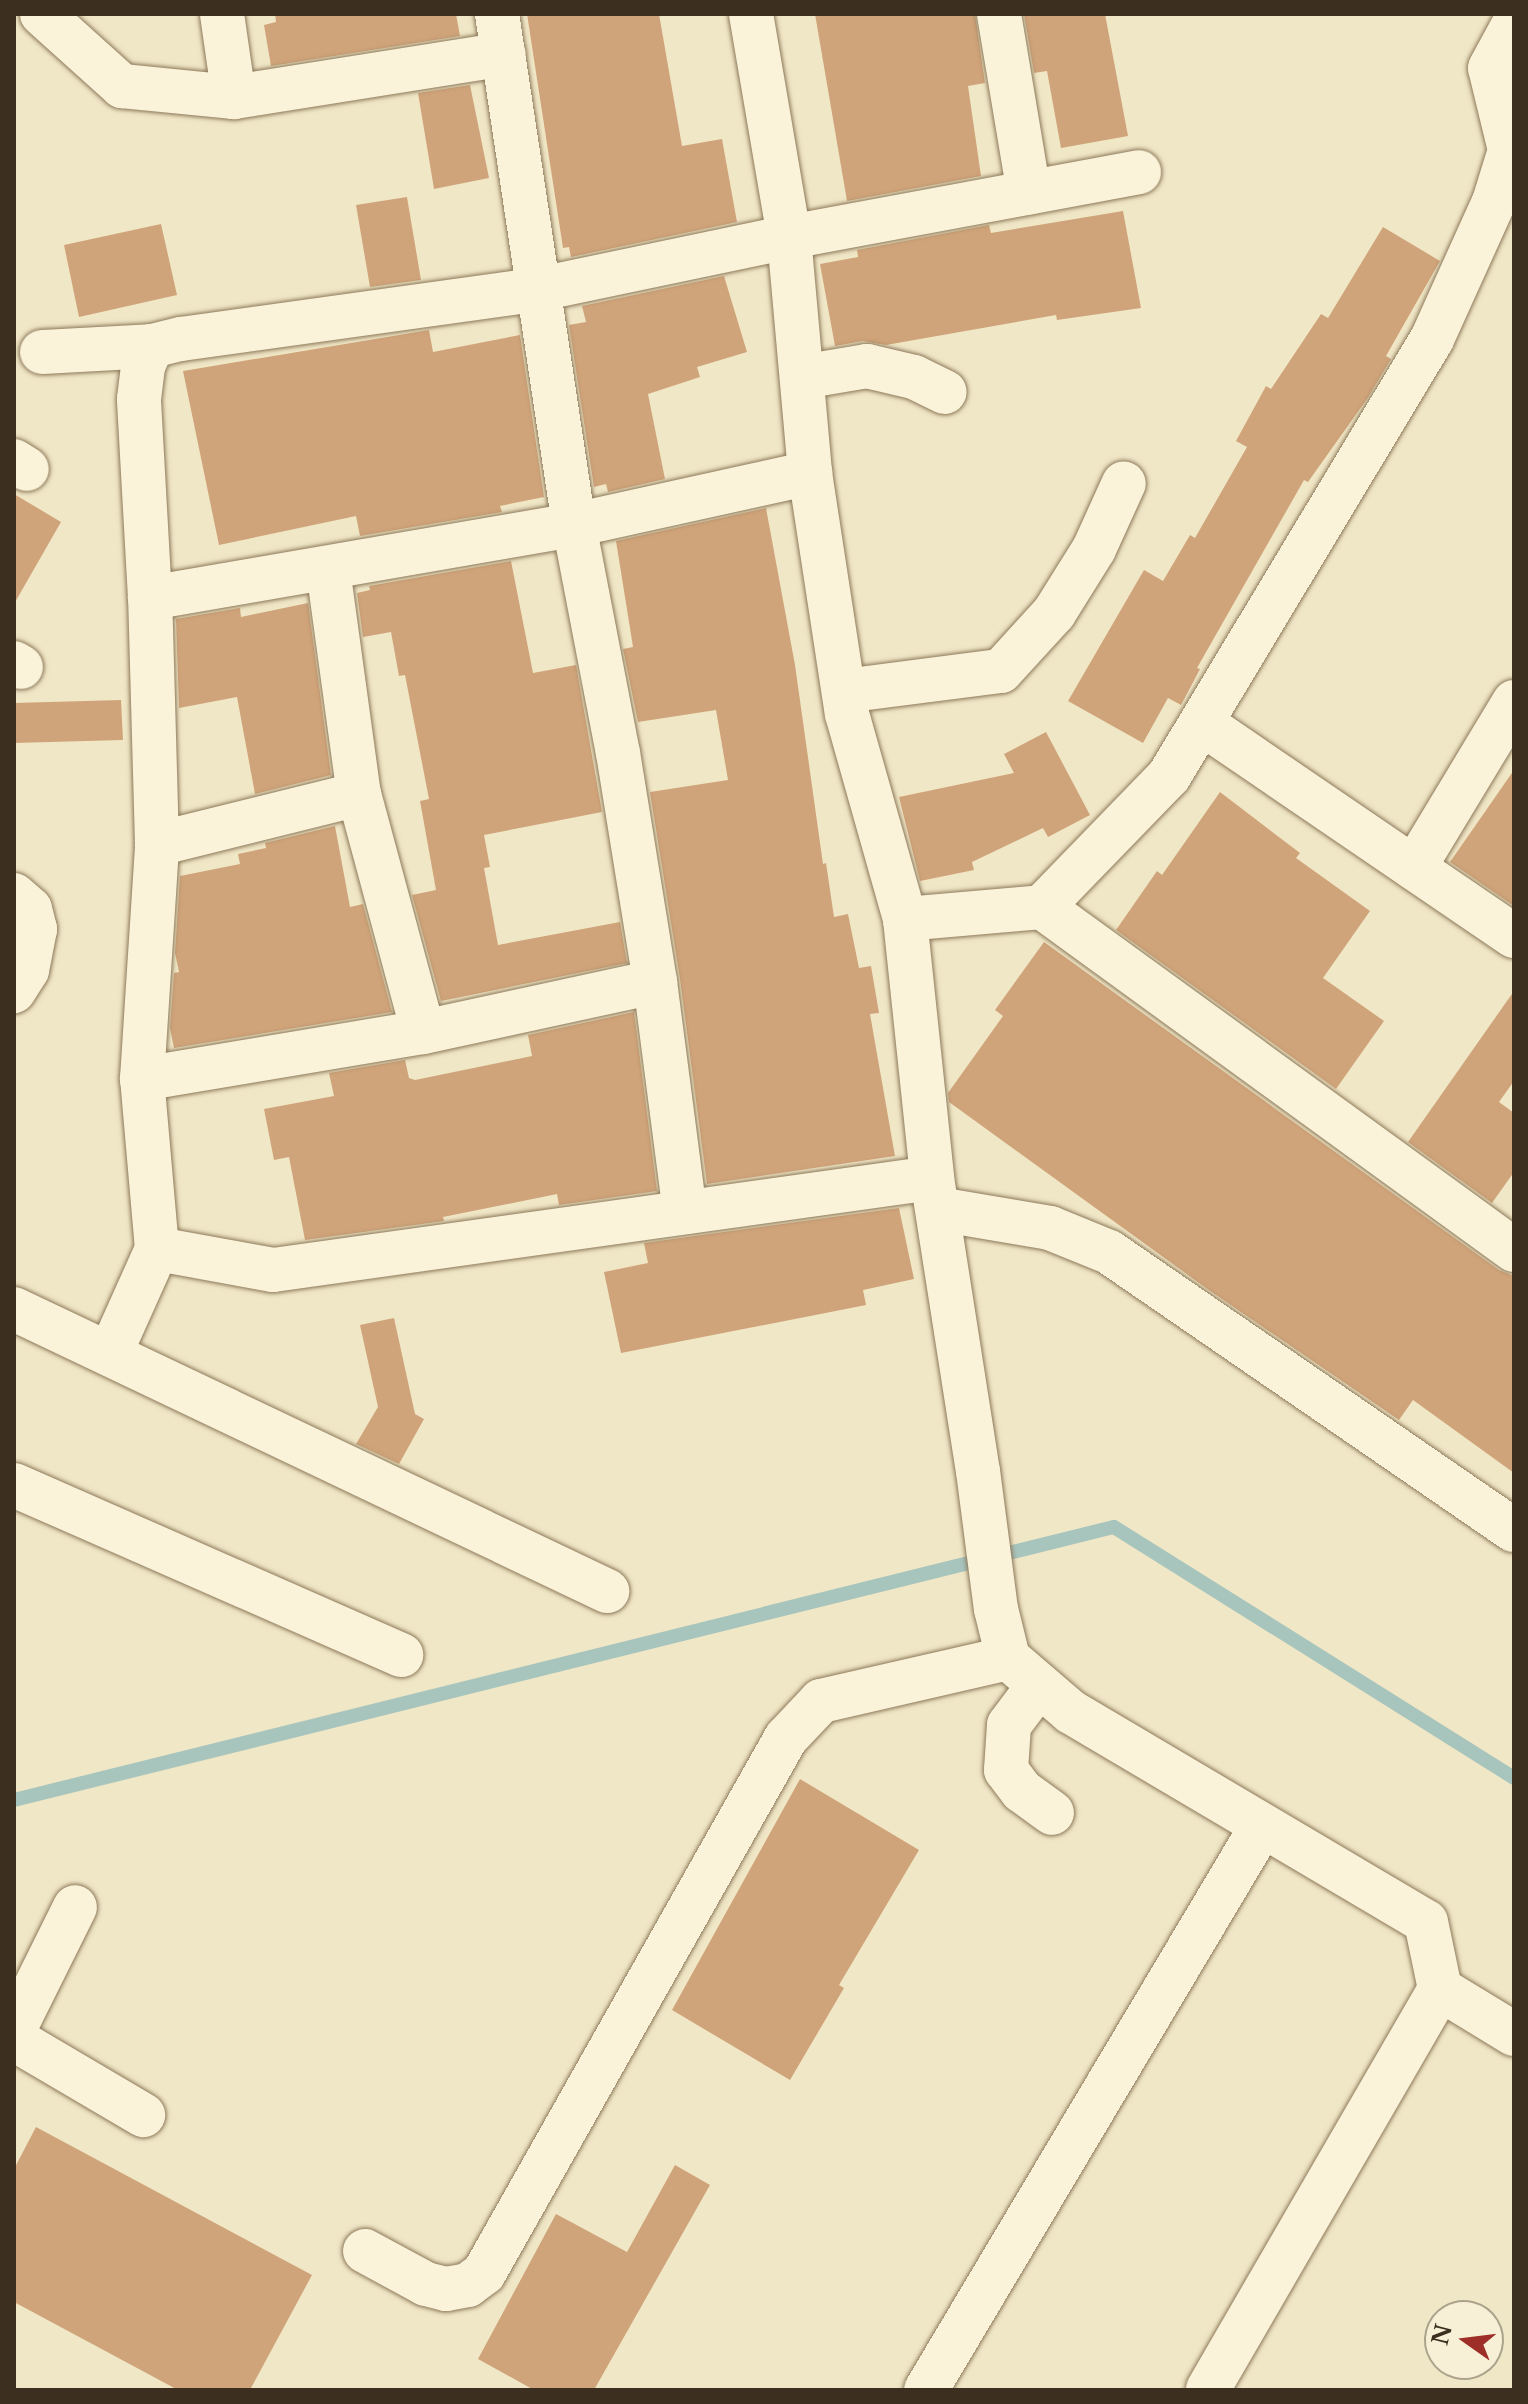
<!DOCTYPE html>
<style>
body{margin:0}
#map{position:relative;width:1528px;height:2404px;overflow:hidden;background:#f0e7c6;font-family:"Libre Baskerville",serif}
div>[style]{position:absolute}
.stream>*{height:14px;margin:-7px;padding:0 7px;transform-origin:7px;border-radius:7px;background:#a7c4bd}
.building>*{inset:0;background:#d0a47a}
.roads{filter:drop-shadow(0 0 2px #8d795a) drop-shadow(0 0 2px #8d795a)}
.minor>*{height:44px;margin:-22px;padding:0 22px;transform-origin:22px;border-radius:22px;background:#faf3da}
span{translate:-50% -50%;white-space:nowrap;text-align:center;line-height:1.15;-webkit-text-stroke:6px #f7f0d6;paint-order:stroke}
.frame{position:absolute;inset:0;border:16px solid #3c2f1f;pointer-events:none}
.north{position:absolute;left:1424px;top:2300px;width:80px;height:80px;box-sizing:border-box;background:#f7f0d6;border:2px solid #aca38d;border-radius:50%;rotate:284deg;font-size:22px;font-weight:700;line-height:32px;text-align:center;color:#3c2f1f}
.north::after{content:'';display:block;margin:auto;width:28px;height:36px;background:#9e2f28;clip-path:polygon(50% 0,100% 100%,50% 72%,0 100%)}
</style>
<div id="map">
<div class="stream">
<i style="left:14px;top:1800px;width:1133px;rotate:-13.94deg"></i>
<i style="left:1114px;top:1527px;width:472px;rotate:32.1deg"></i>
</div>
<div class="building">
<i style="clip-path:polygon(275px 14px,456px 14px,460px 36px,271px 66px,264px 25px,276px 22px)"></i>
<i style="clip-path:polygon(527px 14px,659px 14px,682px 146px,722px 139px,737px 222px,571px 257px,569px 247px,563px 248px)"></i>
<i style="clip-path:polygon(815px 14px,975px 14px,985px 83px,968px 86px,981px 176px,847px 201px)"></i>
<i style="clip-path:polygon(1024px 14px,1105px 14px,1128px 136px,1061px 148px,1047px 71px,1034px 73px)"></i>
<i style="clip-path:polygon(470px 85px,489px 178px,434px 189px,418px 93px)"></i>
<i style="clip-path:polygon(407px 197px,421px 280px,370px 287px,356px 205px)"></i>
<i style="clip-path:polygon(1123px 211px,1141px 308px,1057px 320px,1056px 315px,886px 345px,863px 341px,835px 346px,820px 264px,858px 257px,857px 250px,989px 225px,991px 233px)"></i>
<i style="clip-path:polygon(161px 224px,177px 295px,79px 317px,64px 245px)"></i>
<i style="clip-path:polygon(1383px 227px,1440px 261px,1386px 356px,1391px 359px,1367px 399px,1308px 482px,1304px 480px,1197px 668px,1200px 669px,1181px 705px,1168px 698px,1143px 743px,1068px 701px,1144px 570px,1163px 581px,1190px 535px,1195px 538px,1247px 447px,1236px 441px,1266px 386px,1271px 389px,1321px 314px,1328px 318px)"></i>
<i style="clip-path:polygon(724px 276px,747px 352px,697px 367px,700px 377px,648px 394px,665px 479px,608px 492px,606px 484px,594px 487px,569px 325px,586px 322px,582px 306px)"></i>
<i style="clip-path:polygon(429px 330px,433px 352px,520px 335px,544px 497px,500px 506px,502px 512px,360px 536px,356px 516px,219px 545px,183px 371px)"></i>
<i style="clip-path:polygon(14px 494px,61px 522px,14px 604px)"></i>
<i style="clip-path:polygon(766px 508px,795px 665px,823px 864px,826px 863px,834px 917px,848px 914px,859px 968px,871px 966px,879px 1013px,870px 1014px,895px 1156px,707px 1184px,680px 979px,650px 792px,728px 780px,716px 710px,638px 722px,623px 649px,633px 647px,616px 541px)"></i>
<i style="clip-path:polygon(511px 561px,533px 673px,576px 665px,602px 812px,484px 835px,490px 867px,484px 868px,498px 945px,620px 922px,627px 963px,441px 1001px,412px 895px,436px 890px,420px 801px,429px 799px,405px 675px,399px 676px,391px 632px,363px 637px,357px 593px,370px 590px,369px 586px)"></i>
<i style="clip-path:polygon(308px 603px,331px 775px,255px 794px,237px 697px,179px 708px,176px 619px,240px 608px,241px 617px)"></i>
<i style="clip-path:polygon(121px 700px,123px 740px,14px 743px,14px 703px)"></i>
<i style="clip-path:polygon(1046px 732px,1090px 815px,1048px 837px,1043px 828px,972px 862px,974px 870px,920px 881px,899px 797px,1014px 773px,1004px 754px)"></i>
<i style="clip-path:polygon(1514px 770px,1514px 906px,1450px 862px)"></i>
<i style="clip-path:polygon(1220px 792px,1300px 853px,1296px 858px,1370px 911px,1323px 978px,1384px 1021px,1336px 1089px,1116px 930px,1157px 871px,1162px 875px)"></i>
<i style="clip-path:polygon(335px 826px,350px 907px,363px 904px,392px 1012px,174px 1048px,170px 1028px,174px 973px,179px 972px,175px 953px,180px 876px,240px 864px,238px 854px,266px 848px,265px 843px)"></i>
<i style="clip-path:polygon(1044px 942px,1499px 1270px,1514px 1276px,1514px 1473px,1413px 1400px,1399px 1420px,1206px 1288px,949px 1102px,948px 1093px,1003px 1016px,995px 1010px)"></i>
<i style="clip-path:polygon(1514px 991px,1514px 1081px,1499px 1102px,1514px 1113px,1514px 1172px,1492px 1203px,1408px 1142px)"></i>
<i style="clip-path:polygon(634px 1012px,657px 1191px,559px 1205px,557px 1194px,443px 1217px,444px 1221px,305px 1240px,289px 1157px,274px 1160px,264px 1109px,334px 1096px,329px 1073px,405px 1060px,409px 1078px,415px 1080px,532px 1056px,528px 1035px)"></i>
<i style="clip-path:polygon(899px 1208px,914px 1279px,863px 1290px,866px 1305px,621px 1353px,604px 1272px,648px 1263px,644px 1243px)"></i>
<i style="clip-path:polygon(394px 1318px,415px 1414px,424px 1419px,399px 1464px,356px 1444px,378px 1407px,360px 1325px)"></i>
<i style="clip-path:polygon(800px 1779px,919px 1850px,839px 1985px,844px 1988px,790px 2080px,672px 2010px)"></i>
<i style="clip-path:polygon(36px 2127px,312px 2275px,250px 2390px,178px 2390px,14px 2302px,14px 2169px)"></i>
<i style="clip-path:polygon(675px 2165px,710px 2185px,594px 2390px,534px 2390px,478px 2359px,556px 2214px,627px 2252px)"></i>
</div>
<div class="roads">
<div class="minor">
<i style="left:42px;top:14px;width:108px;rotate:42deg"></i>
<i style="left:122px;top:86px;width:113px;rotate:5.6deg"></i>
<i style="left:234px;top:97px;width:273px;rotate:-9deg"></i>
<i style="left:222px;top:14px;width:84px;rotate:81.8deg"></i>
<i style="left:497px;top:14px;width:517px;rotate:81.43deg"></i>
<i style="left:574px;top:525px;width:232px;rotate:79.1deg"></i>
<i style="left:618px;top:753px;width:232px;rotate:80.8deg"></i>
<i style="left:655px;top:982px;width:232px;rotate:82.6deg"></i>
<i style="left:751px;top:14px;width:226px;rotate:80.3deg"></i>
<i style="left:789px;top:237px;width:237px;rotate:84.9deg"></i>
<i style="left:810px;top:473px;width:244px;rotate:81.3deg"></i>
<i style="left:847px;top:714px;width:213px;rotate:74.2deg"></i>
<i style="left:905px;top:919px;width:260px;rotate:84deg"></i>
<i style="left:932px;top:1178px;width:297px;rotate:81.1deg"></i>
<i style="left:978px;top:1471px;width:139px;rotate:82.6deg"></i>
<i style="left:996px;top:1609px;width:50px;rotate:76.2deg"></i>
<i style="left:1008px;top:1658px;width:83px;rotate:40.6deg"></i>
<i style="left:1071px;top:1712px;width:412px;rotate:30.6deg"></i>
<i style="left:1426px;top:1922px;width:68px;rotate:78.2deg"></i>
<i style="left:1440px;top:1989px;width:463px;rotate:120.1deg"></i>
<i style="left:999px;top:14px;width:181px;rotate:80.5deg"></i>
<i style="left:42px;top:352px;width:110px;rotate:-3.1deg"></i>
<i style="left:802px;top:377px;width:66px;rotate:-9.6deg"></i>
<i style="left:867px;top:366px;width:48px;rotate:13.2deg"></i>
<i style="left:914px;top:377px;width:34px;rotate:26deg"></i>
<i style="left:14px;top:461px;width:15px;rotate:32deg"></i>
<i style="left:328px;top:569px;width:227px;rotate:82.2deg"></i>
<i style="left:359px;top:794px;width:246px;rotate:74.9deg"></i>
<i style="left:150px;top:598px;width:430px;rotate:-9.8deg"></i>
<i style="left:574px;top:525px;width:242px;rotate:-12.4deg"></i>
<i style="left:14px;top:663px;width:8px;rotate:30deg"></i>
<i style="left:844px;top:691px;width:158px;rotate:-7.3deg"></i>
<i style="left:1001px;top:671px;width:79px;rotate:-47.6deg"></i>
<i style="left:1054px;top:613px;width:75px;rotate:-58deg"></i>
<i style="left:1094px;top:549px;width:72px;rotate:-65.6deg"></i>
<i style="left:1203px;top:724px;width:376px;rotate:34.3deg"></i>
<i style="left:157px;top:844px;width:208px;rotate:-13.9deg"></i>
<i style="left:1414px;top:868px;width:194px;rotate:-58.9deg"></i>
<i style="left:14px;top:895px;width:21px;rotate:41deg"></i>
<i style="left:30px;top:909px;width:21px;rotate:76deg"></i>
<i style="left:35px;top:929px;width:42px;rotate:101deg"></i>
<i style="left:27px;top:970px;width:25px;rotate:122deg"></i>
<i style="left:1042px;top:907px;width:583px;rotate:36.01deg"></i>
<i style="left:905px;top:919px;width:138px;rotate:-5deg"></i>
<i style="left:1042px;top:907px;width:182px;rotate:-45.9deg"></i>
<i style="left:1169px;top:776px;width:510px;rotate:-58.96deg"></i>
<i style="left:1432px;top:339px;width:150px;rotate:-65.7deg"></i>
<i style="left:1494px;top:202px;width:54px;rotate:-72.9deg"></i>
<i style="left:1510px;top:150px;width:84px;rotate:-103.7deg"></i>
<i style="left:1490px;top:68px;width:50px;rotate:-61.4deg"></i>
<i style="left:142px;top:1079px;width:285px;rotate:-9.5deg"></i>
<i style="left:423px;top:1032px;width:237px;rotate:-12.2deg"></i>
<i style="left:932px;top:1178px;width:665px;rotate:172.05deg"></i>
<i style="left:273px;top:1270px;width:118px;rotate:-169.7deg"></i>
<i style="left:157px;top:1249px;width:171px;rotate:-95deg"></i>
<i style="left:142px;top:1079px;width:235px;rotate:-86.3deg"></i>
<i style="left:157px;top:844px;width:246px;rotate:-91.6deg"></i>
<i style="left:150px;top:598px;width:199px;rotate:-93.2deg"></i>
<i style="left:139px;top:399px;width:33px;rotate:-83deg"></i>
<i style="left:143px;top:366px;width:22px;rotate:-66deg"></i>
<i style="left:152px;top:346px;width:30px;rotate:-14deg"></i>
<i style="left:181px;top:339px;width:362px;rotate:-7.9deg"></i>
<i style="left:540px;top:289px;width:254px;rotate:-11.8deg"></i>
<i style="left:789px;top:237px;width:356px;rotate:-10.5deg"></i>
<i style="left:938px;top:1209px;width:114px;rotate:9.6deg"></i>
<i style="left:1050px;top:1228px;width:64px;rotate:22.1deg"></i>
<i style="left:1109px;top:1252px;width:491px;rotate:34.5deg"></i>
<i style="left:14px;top:1309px;width:657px;rotate:25.43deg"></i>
<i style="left:110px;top:1354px;width:115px;rotate:-65.9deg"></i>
<i style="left:14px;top:1485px;width:423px;rotate:23.7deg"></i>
<i style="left:1039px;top:1685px;width:50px;rotate:126.9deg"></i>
<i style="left:1009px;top:1725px;width:45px;rotate:93.8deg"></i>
<i style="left:1006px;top:1770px;width:26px;rotate:53deg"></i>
<i style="left:1022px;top:1791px;width:37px;rotate:36deg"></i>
<i style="left:1440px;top:1989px;width:87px;rotate:31.3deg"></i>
<i style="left:14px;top:2030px;width:137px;rotate:-63.6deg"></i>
<i style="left:14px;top:2039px;width:150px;rotate:30.5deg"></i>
<i style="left:365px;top:2251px;width:69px;rotate:28.4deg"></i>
<i style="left:426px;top:2284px;width:21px;rotate:14deg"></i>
<i style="left:446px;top:2289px;width:22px;rotate:-10deg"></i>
<i style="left:468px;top:2285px;width:20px;rotate:-37deg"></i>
<i style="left:484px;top:2273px;width:614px;rotate:-60.56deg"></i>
<i style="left:786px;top:1738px;width:51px;rotate:-46.6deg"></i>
<i style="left:821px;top:1701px;width:192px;rotate:-12.9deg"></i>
<i style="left:926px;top:2390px;width:656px;rotate:-59.22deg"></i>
</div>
</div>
<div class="frame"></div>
<div class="north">N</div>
</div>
